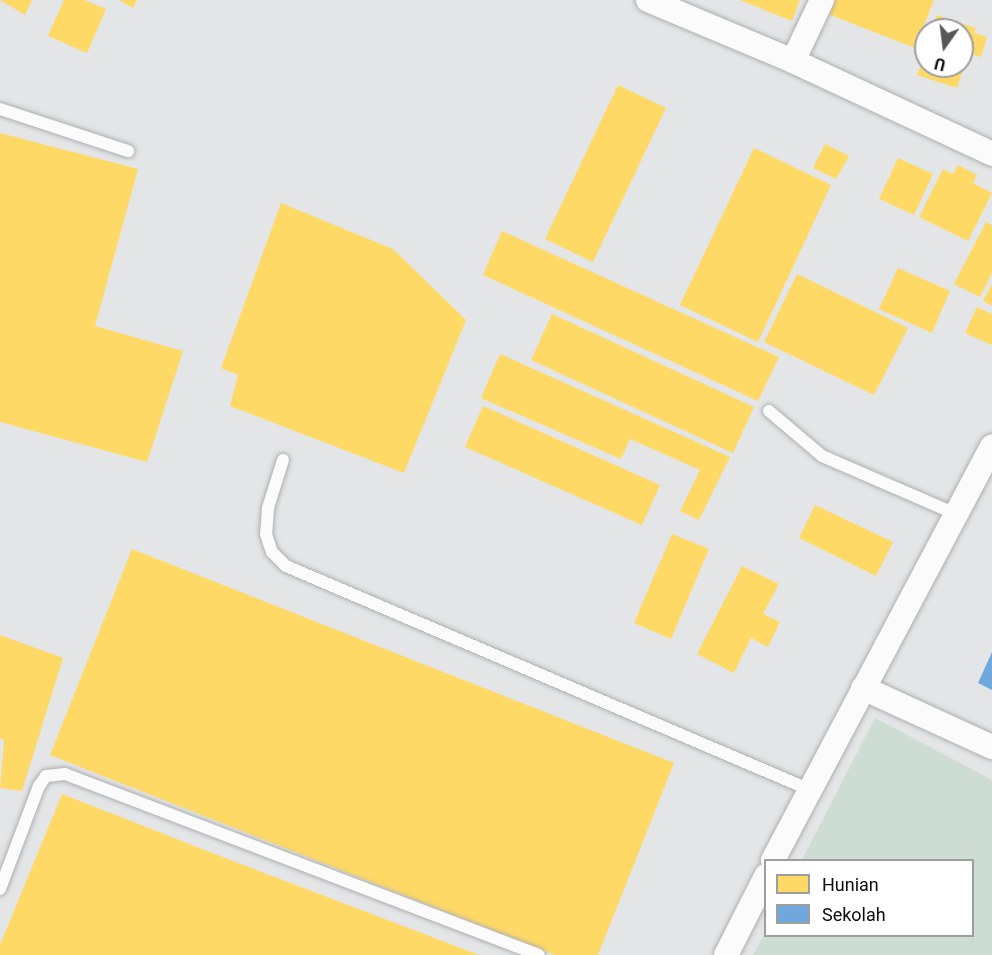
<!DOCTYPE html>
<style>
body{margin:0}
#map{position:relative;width:992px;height:955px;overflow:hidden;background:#e3e5e6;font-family:Roboto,sans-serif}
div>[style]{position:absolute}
.green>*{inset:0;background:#cdddd4}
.homes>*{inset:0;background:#ffd966}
.schools>*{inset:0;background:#6fa8dc}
.roads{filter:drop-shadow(0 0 2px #aeafb0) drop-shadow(0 0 2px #aeafb0)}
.lane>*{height:12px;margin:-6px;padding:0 6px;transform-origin:6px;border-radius:6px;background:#fbfbfb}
.street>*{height:24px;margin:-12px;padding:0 12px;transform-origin:12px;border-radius:12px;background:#fbfbfb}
span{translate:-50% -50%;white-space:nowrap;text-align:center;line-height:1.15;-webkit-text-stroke:6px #fff;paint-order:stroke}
.legend{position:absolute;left:764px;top:859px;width:210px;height:78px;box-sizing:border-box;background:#fff;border:2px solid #9d9e9e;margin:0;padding:8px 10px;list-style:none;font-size:18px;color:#0b0c0d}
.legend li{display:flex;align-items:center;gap:12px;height:30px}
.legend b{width:30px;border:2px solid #9d9e9e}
.north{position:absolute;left:914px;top:18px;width:60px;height:60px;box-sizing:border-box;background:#fff;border:2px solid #9d9e9e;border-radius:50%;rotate:194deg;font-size:16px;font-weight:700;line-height:24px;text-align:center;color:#0b0c0d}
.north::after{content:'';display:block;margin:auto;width:21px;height:27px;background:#575859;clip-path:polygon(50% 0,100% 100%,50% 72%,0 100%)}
</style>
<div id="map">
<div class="green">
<i style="clip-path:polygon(875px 718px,992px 780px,992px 955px,753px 955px,765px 932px,766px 936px,972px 936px,972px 860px,802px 860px)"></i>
</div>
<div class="homes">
<i style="clip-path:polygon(0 0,32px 0,25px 15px)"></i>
<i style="clip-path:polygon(64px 0,84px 0,106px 9px,87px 53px,48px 36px)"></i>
<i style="clip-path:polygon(119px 0,137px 0,133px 8px)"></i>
<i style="clip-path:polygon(740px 0,800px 0,792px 21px)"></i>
<i style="clip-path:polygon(834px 0,934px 0,915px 48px,828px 14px)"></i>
<i style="clip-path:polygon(937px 15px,976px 28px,974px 33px,987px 37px,981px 57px,968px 53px,957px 88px,917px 75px,926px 50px,926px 66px,962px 66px,962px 30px,932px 30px)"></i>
<i style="clip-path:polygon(618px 85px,666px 108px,593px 262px,545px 239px)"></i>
<i style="clip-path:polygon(0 133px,138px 169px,95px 326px,183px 351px,147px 462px,0 422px)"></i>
<i style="clip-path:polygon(825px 144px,849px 156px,836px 179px,813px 168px)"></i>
<i style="clip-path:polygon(754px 148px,831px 185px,758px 342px,680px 305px)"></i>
<i style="clip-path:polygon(898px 158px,933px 174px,914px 215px,879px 199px)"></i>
<i style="clip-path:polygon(958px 165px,977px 175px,973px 183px,992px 193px,968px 241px,919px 217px,943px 169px,953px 174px)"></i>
<i style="clip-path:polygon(281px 203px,393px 249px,466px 320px,404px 473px,230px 406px,238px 375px,221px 368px)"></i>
<i style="clip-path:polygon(986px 222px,992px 225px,992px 273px,980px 297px,954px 284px)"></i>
<i style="clip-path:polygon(502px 231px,779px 357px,758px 401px,483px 275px)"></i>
<i style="clip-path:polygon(898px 268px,950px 291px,932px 333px,879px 309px)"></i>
<i style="clip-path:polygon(797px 274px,908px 328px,874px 395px,764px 342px)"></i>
<i style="clip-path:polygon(992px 284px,992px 306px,983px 301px)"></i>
<i style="clip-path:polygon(977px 307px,992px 314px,992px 345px,965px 333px)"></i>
<i style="clip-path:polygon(552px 314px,754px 407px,733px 453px,531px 360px)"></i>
<i style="clip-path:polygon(500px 354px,730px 457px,699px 520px,680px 511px,700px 470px,630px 439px,621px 459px,481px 398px)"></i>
<i style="clip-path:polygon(483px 406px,660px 485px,642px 525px,465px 447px)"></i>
<i style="clip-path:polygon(815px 505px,893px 542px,876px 576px,799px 538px)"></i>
<i style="clip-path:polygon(672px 534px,709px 549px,671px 639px,634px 623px)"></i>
<i style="clip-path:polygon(132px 549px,674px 763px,598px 955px,555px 955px,50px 755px)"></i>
<i style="clip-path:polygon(742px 566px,779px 584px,763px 614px,780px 622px,768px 647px,751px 638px,734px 673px,697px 654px)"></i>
<i style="clip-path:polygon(0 635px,63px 658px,22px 791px,0 788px,4px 740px,0 738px)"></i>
<i style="clip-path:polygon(62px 794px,233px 861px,479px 955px,0 955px,0 945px)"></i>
</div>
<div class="schools">
<i style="clip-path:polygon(992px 652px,992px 690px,978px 683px)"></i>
</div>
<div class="roads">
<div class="lane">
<i style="left:0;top:109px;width:135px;rotate:18.2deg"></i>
<i style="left:769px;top:411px;width:70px;rotate:40.3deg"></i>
<i style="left:822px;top:456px;width:144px;rotate:23.4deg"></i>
<i style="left:283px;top:460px;width:50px;rotate:107.4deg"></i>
<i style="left:268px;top:508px;width:26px;rotate:94deg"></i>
<i style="left:266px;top:534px;width:19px;rotate:72deg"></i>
<i style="left:272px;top:552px;width:20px;rotate:45deg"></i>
<i style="left:286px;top:566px;width:568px;rotate:23.13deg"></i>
<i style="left:0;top:889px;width:110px;rotate:-69.3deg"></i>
<i style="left:39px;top:786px;width:12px;rotate:-55deg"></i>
<i style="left:46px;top:776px;width:19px;rotate:-6deg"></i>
<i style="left:65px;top:774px;width:507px;rotate:20.9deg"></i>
</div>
<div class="street">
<i style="left:648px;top:0;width:157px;rotate:22.8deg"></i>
<i style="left:793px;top:61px;width:220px;rotate:25deg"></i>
<i style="left:793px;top:61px;width:68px;rotate:-64.6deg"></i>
<i style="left:863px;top:688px;width:142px;rotate:24.6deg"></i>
<i style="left:773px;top:860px;width:468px;rotate:-62.1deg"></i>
<i style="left:726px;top:955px;width:89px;rotate:-63.1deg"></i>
</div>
</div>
<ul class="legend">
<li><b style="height:16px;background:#ffd966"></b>Hunian</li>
<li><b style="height:16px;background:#6fa8dc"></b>Sekolah</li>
</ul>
<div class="north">U</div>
</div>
